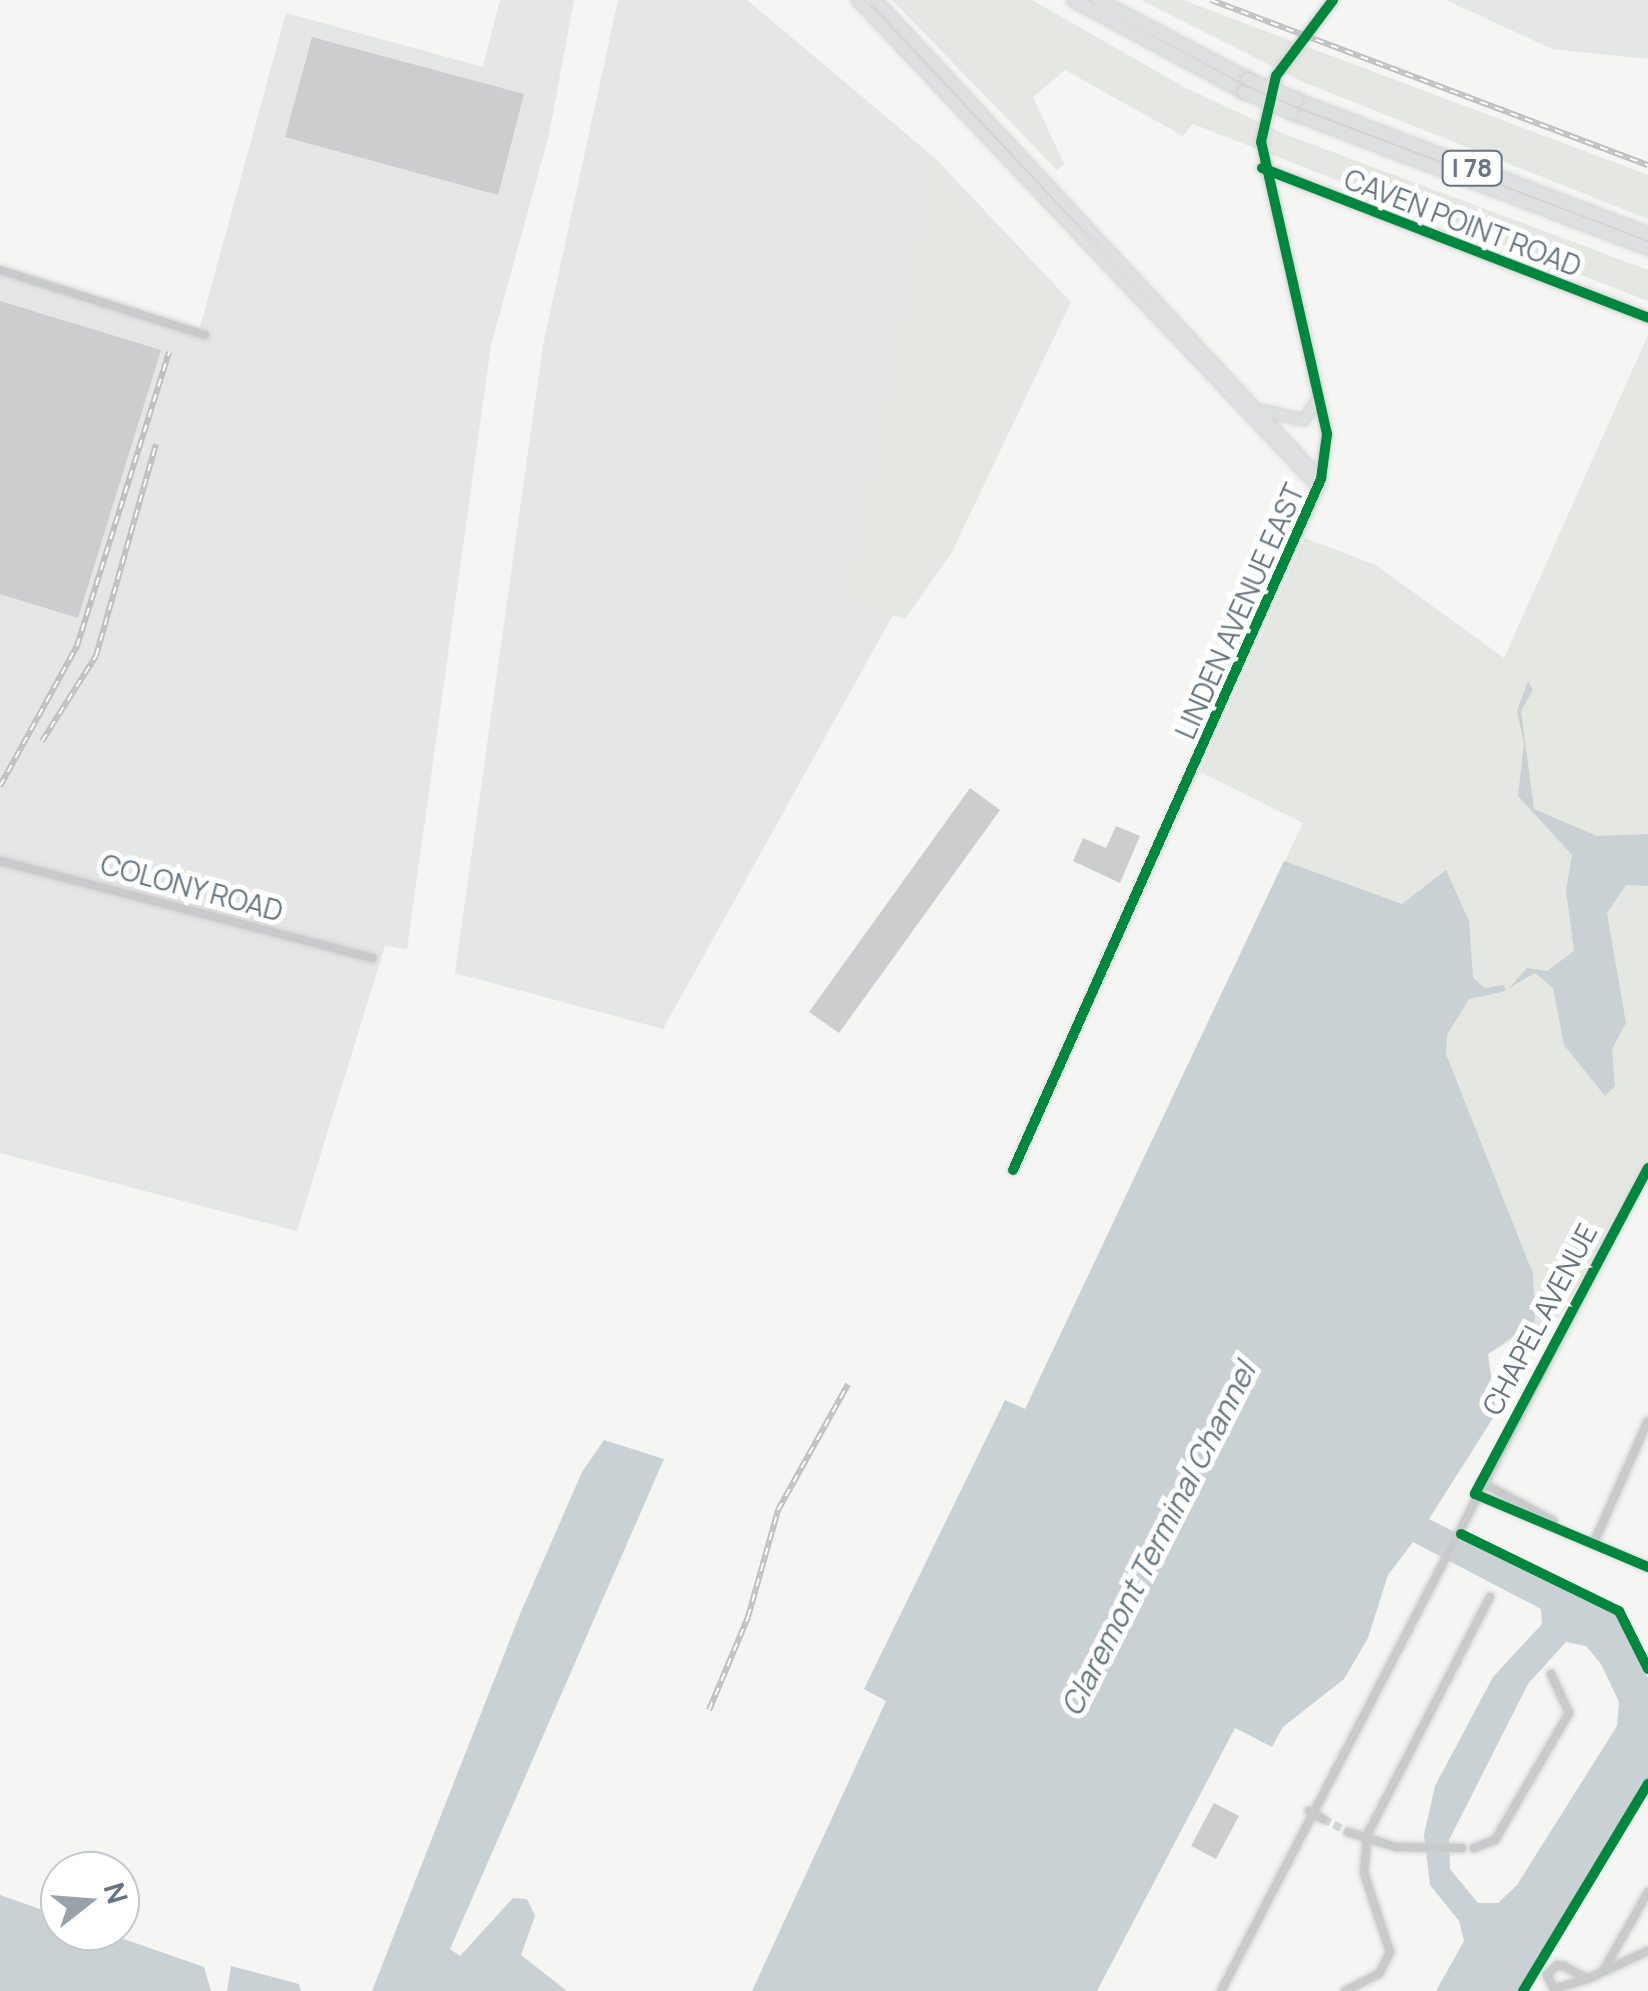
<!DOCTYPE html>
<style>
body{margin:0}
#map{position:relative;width:1648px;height:1991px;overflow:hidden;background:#f5f5f4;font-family:Manrope,sans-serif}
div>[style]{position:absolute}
.built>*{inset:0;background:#e5e6e6}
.green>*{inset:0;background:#e4e7e2}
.water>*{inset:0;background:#cad1d4}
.building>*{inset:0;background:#cccdce}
.street-tunnel>*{height:8px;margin-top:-4px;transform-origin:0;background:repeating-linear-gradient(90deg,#d2d5d7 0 8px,transparent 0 12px)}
.roads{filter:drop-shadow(0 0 2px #d1d1d2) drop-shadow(0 0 2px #d1d1d2)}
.street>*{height:8px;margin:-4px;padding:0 4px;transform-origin:4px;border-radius:4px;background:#c9cacb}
.secondary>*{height:10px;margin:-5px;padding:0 5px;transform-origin:5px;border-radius:5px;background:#dedfe0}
.highway>*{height:12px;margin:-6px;padding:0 6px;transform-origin:6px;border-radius:6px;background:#dedfe0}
.rail>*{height:6px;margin-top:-3px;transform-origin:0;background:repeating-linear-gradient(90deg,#fff 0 8px,#bfc0c1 0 16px);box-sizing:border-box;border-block:2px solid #bfc0c1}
.bridges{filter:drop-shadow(0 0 2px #d2d3d3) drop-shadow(0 0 2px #d2d3d3)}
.highway-bridge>*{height:12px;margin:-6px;padding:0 6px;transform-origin:6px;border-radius:6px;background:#dedfe0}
.cycleway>*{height:10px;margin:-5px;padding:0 5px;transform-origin:5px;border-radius:5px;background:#00873e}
span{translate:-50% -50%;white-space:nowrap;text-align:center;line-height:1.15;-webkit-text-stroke:10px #fff;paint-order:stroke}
.shield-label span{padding:2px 8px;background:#fff;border:2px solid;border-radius:8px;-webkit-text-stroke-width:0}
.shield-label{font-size:25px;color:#677581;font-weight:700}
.street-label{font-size:28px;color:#677581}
.water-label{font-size:30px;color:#63777e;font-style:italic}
.north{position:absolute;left:40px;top:1851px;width:100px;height:100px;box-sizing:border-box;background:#fff;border:2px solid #c2c8cd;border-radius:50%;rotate:73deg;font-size:28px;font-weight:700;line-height:40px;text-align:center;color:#677581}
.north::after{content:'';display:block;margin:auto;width:35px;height:45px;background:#99a2a9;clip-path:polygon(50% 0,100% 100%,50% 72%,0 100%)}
</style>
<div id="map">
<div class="built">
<i style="clip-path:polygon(500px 0,574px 0,549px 135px,491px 345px,407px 949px,385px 946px,297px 1231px,0 1153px,0 270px,199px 331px,286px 13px,483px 67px)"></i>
<i style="clip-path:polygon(618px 0,747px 0,935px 158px,847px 600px,893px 615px,663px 1029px,455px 973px,543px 345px)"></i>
<i style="clip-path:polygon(1446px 0,1648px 0,1648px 59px,1552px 49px)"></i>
</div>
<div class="green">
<i style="clip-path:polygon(892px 0,1032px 0,1184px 87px,1282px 133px,1648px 270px,1648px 301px,1193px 124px,1183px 136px,1065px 70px,1033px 97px,1064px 164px,1057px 170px)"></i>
<i style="clip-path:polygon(1141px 0,1183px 0,1648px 175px,1648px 219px,1303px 82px)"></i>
<i style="clip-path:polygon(935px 158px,1071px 302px,952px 552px,905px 619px,847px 601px)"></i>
<i style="clip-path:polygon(1648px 335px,1648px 1180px,1545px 1338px,1531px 1329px,1488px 1354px,1496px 1413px,1460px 1471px,1258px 916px,1303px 823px,1200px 772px,1305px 538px,1376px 565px,1504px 658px)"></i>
</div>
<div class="water">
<i style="clip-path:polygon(1528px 681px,1533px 690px,1521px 711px,1534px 809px,1597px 836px,1648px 834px,1648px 886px,1626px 885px,1607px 913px,1626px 1023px,1612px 1049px,1615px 1086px,1605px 1096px,1564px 1045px,1553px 988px,1535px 973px,1509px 988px,1527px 968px,1547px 971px,1574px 951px,1566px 890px,1572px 855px,1518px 796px,1524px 743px,1517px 711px)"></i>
<i style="clip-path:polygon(evenodd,1284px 861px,1402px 904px,1446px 870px,1469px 921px,1473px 978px,1485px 988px,1504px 985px,1506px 991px,1469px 999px,1447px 1035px,1446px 1054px,1533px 1274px,1535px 1321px,1488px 1354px,1496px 1413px,1429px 1519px,1615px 1613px,1648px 1678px,1648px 1779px,1519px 1991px,1436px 1991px,1464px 1941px,1459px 1921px,1430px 1885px,1424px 1835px,1435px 1786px,1493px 1677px,1542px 1624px,1541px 1609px,1413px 1542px,1388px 1575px,1368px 1638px,1344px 1679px,1283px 1727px,1272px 1747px,1235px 1728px,1097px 1991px,752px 1991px,886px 1701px,864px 1689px,1005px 1400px,1025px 1409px,1284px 861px,1566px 1642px,1586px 1646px,1601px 1664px,1619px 1702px,1617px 1726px,1517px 1885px,1498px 1903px,1478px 1903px,1450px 1869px,1449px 1840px,1528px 1684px,1566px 1642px)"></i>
<i style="clip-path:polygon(604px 1440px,664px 1459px,450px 1949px,460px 1956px,513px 1898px,527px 1899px,535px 1916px,521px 1955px,567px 1991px,372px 1991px,520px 1614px,582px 1472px)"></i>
<i style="clip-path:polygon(0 1895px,60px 1916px,60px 1931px,101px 1931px,204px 1967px,211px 1991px,0 1991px)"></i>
<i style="clip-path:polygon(231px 1966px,299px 1984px,301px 1991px,227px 1991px)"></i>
</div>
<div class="building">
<i style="clip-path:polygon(312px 37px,524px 94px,498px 195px,285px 137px)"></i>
<i style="clip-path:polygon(0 301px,161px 350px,78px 618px,0 594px)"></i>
<i style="clip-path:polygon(970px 788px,1000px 810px,839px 1033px,809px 1012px)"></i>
<i style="clip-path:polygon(1116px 826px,1140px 836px,1120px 883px,1073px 861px,1083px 838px,1106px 848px)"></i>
<i style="clip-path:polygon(1214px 1803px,1239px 1816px,1216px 1859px,1191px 1846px)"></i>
</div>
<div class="street-tunnel">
<i style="left:1323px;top:1819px;width:28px;rotate:27deg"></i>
</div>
<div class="roads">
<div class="street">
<i style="left:0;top:270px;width:215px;rotate:17.6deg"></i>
<i style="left:0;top:861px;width:385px;rotate:14.6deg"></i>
<i style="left:1013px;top:1170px;width:748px;rotate:-65.84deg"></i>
<i style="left:1481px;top:1482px;width:82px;rotate:28.4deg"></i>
<i style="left:1475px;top:1494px;width:188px;rotate:22.9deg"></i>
<i style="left:1595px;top:1540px;width:130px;rotate:-66deg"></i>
<i style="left:1309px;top:1811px;width:16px;rotate:30deg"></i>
<i style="left:1348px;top:1832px;width:50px;rotate:17.4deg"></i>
<i style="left:1396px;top:1847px;width:66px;rotate:0.9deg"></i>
<i style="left:1474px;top:1848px;width:22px;rotate:-21deg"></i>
<i style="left:1495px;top:1840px;width:147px;rotate:-59.8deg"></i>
<i style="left:1569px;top:1713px;width:43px;rotate:-114.8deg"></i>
<i style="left:1557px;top:1965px;width:7px;rotate:8deg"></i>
<i style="left:1564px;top:1966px;width:26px;rotate:29deg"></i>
<i style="left:1587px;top:1979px;width:34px;rotate:163deg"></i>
<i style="left:1554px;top:1989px;width:16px;rotate:-117deg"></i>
<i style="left:1547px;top:1975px;width:14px;rotate:-45deg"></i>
<i style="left:1603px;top:1971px;width:91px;rotate:-60.3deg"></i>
<i style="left:1587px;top:1979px;width:67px;rotate:-24.7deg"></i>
<i style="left:1221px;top:1991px;width:927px;rotate:-62.58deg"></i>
<i style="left:1345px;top:1991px;width:38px;rotate:-27deg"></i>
<i style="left:1379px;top:1974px;width:25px;rotate:-63deg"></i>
<i style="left:1390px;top:1952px;width:83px;rotate:-108.2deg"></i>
<i style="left:1364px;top:1873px;width:38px;rotate:-85deg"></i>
<i style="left:1367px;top:1835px;width:268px;rotate:-62.7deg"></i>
</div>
<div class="secondary">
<i style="left:857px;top:0;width:672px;rotate:46.57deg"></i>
<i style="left:876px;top:0;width:654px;rotate:47.11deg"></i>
<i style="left:1262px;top:168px;width:414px;rotate:21.2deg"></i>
<i style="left:1264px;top:411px;width:41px;rotate:12.7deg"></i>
<i style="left:1304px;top:420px;width:27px;rotate:-56deg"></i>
<i style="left:1320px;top:484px;width:50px;rotate:-82deg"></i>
<i style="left:1327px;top:434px;width:299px;rotate:-102.7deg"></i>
<i style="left:1261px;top:142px;width:68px;rotate:-77.2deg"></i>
<i style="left:1276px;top:76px;width:95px;rotate:-53.1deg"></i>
</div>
<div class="highway">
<i style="left:1073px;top:0;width:194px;rotate:28.3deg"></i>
<i style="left:1098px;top:0;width:170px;rotate:27.8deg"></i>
<i style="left:1297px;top:100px;width:376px;rotate:20.9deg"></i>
<i style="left:1292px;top:113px;width:381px;rotate:20.8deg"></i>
</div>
</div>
<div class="rail">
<i style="left:1211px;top:0;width:467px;rotate:20.7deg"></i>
<i style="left:42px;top:741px;width:101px;rotate:-57.6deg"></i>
<i style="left:96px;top:656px;width:220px;rotate:-74.2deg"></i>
<i style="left:0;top:786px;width:160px;rotate:-61.2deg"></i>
<i style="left:77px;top:646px;width:308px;rotate:-72.6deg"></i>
<i style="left:709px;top:1710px;width:101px;rotate:-67.2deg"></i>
<i style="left:748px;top:1617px;width:111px;rotate:-74.3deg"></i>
<i style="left:778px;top:1510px;width:144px;rotate:-60.9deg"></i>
</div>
<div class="bridges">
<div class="highway-bridge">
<i style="left:1248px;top:79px;width:53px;rotate:23.2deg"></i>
<i style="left:1244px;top:92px;width:52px;rotate:23.6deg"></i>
</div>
</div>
<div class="cycleway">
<i style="left:1262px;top:168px;width:414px;rotate:21.2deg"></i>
<i style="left:1648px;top:1168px;width:369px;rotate:118deg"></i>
<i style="left:1475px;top:1494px;width:188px;rotate:22.9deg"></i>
<i style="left:1013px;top:1170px;width:757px;rotate:-65.98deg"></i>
<i style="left:1321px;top:479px;width:45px;rotate:-82.4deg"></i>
<i style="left:1327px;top:434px;width:299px;rotate:-102.7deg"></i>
<i style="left:1261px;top:142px;width:68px;rotate:-77.2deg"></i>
<i style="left:1276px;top:76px;width:95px;rotate:-53.1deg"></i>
<i style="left:1461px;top:1534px;width:176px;rotate:26deg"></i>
<i style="left:1619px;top:1611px;width:65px;rotate:63.4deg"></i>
<i style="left:1523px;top:1991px;width:242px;rotate:-58.9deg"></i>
</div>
<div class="shield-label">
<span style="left:1472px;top:168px">I 78</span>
</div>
<div class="street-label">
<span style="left:1463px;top:222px;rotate:21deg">CAVEN POINT ROAD</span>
<span style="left:1239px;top:611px;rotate:-66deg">LINDEN AVENUE EAST</span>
<span style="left:192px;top:887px;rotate:15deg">COLONY ROAD</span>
<span style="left:1539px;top:1319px;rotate:-62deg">CHAPEL AVENUE</span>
</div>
<div class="water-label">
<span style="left:1158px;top:1539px;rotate:-63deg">Claremont Terminal Channel</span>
</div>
<div class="north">N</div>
</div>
